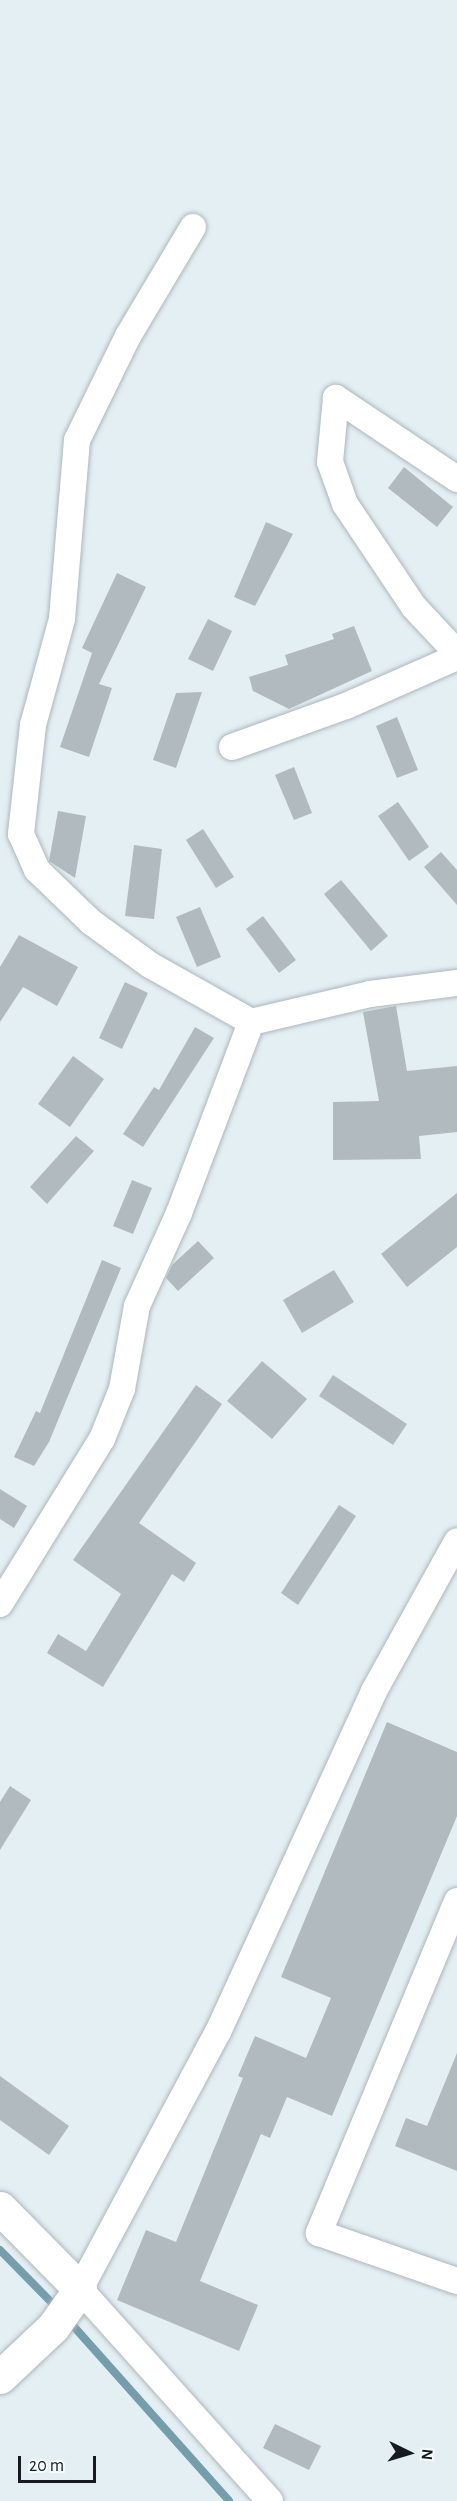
<!DOCTYPE html>
<style>
body{margin:0}
#map{position:relative;width:457px;height:2501px;overflow:hidden;background:#e4eff4;font-family:"Alegreya Sans",sans-serif}
div>[style]{position:absolute}
.stream>*{height:8px;margin:-4px;padding:0 4px;transform-origin:4px;border-radius:4px;background:#759dab}
.building>*{inset:0;background:#b1bbbf}
.roads{filter:drop-shadow(0 0 2px #adb7bb) drop-shadow(0 0 2px #adb7bb)}
.street>*{height:26px;margin:-13px;padding:0 13px;transform-origin:13px;border-radius:13px;background:#fff}
.secondary>*{height:33px;margin:-16.5px;padding:0 16.5px;transform-origin:16.5px;border-radius:16.5px;background:#fff}
span{translate:-50% -50%;white-space:nowrap;text-align:center;line-height:1.15;-webkit-text-stroke:5px #f5fcfe;paint-order:stroke}
.north{position:absolute;left:379px;top:2423px;width:60px;height:60px;-webkit-text-stroke:4px #f5fcfe;paint-order:stroke;rotate:95deg;font-size:16px;font-weight:700;line-height:24px;text-align:center;color:#171b1d}
.north::after{content:'';display:block;margin:auto;width:21px;height:27px;background:#171b1d;clip-path:polygon(50% 0,100% 100%,50% 72%,0 100%)}
.scale{position:absolute;left:18px;top:2456px;width:78px;height:27px;box-sizing:border-box;border:3px solid #171b1d;border-top:0;padding-left:8px;font-size:18px;line-height:21px;white-space:nowrap;color:#171b1d;-webkit-text-stroke:4px #f5fcfe;paint-order:stroke}
</style>
<div id="map">
<div class="stream">
<i style="left:0;top:2250px;width:83px;rotate:45.5deg"></i>
<i style="left:68px;top:2320px;width:242px;rotate:48.3deg"></i>
</div>
<div class="building">
<i style="clip-path:polygon(404px 467px,453px 507px,437px 527px,388px 488px)"></i>
<i style="clip-path:polygon(266px 522px,293px 534px,255px 606px,234px 597px)"></i>
<i style="clip-path:polygon(117px 573px,146px 587px,99px 684px,112px 688px,89px 757px,60px 747px,92px 653px,82px 648px)"></i>
<i style="clip-path:polygon(208px 619px,232px 631px,213px 671px,188px 659px)"></i>
<i style="clip-path:polygon(354px 626px,372px 671px,289px 709px,253px 691px,249px 677px,288px 665px,285px 655px,334px 639px,332px 634px)"></i>
<i style="clip-path:polygon(202px 692px,176px 768px,153px 760px,176px 693px)"></i>
<i style="clip-path:polygon(397px 717px,418px 770px,397px 778px,376px 726px)"></i>
<i style="clip-path:polygon(294px 767px,312px 813px,294px 820px,275px 775px)"></i>
<i style="clip-path:polygon(398px 802px,429px 847px,409px 861px,378px 816px)"></i>
<i style="clip-path:polygon(58px 811px,86px 816px,75px 878px,49px 861px)"></i>
<i style="clip-path:polygon(203px 829px,234px 877px,216px 888px,186px 840px)"></i>
<i style="clip-path:polygon(134px 845px,162px 849px,154px 919px,125px 916px)"></i>
<i style="clip-path:polygon(441px 852px,457px 870px,457px 905px,424px 867px)"></i>
<i style="clip-path:polygon(341px 880px,388px 936px,371px 951px,324px 894px)"></i>
<i style="clip-path:polygon(200px 907px,221px 957px,197px 967px,176px 917px)"></i>
<i style="clip-path:polygon(263px 916px,296px 960px,279px 973px,246px 929px)"></i>
<i style="clip-path:polygon(19px 935px,78px 967px,57px 1006px,23px 987px,0 1022px,0 967px)"></i>
<i style="clip-path:polygon(125px 982px,148px 993px,122px 1049px,99px 1038px)"></i>
<i style="clip-path:polygon(396px 1006px,407px 1071px,457px 1066px,457px 1132px,419px 1136px,421px 1159px,333px 1160px,333px 1102px,379px 1101px,363px 1012px)"></i>
<i style="clip-path:polygon(195px 1027px,214px 1038px,143px 1147px,123px 1134px,154px 1087px,159px 1090px)"></i>
<i style="clip-path:polygon(73px 1056px,104px 1079px,70px 1127px,38px 1104px)"></i>
<i style="clip-path:polygon(76px 1136px,94px 1151px,47px 1204px,30px 1187px)"></i>
<i style="clip-path:polygon(132px 1180px,152px 1188px,133px 1234px,113px 1226px)"></i>
<i style="clip-path:polygon(457px 1193px,457px 1247px,407px 1287px,381px 1254px)"></i>
<i style="clip-path:polygon(198px 1241px,214px 1258px,178px 1291px,166px 1278px,172px 1265px)"></i>
<i style="clip-path:polygon(102px 1260px,121px 1268px,49px 1442px,34px 1466px,14px 1457px,36px 1411px,40px 1413px)"></i>
<i style="clip-path:polygon(334px 1270px,354px 1302px,302px 1333px,283px 1300px)"></i>
<i style="clip-path:polygon(262px 1361px,307px 1399px,272px 1439px,227px 1401px)"></i>
<i style="clip-path:polygon(333px 1375px,407px 1424px,393px 1445px,319px 1396px)"></i>
<i style="clip-path:polygon(196px 1385px,222px 1404px,139px 1523px,196px 1563px,184px 1582px,172px 1574px,103px 1687px,47px 1653px,58px 1634px,86px 1651px,121px 1594px,73px 1560px)"></i>
<i style="clip-path:polygon(0 1489px,27px 1506px,14px 1528px,0 1519px)"></i>
<i style="clip-path:polygon(339px 1505px,356px 1516px,298px 1605px,281px 1593px)"></i>
<i style="clip-path:polygon(387px 1722px,457px 1752px,457px 1816px,332px 2116px,287px 2097px,270px 2138px,261px 2134px,200px 2281px,258px 2305px,239px 2351px,117px 2300px,146px 2230px,176px 2242px,243px 2078px,238px 2076px,255px 2036px,306px 2058px,331px 1998px,281px 1977px)"></i>
<i style="clip-path:polygon(10px 1786px,31px 1800px,0 1850px,0 1802px)"></i>
<i style="clip-path:polygon(457px 2053px,457px 2171px,395px 2146px,406px 2118px,427px 2126px)"></i>
<i style="clip-path:polygon(0 2076px,69px 2126px,49px 2155px,0 2120px)"></i>
<i style="clip-path:polygon(275px 2424px,321px 2446px,309px 2470px,263px 2448px)"></i>
</div>
<div class="roads">
<div class="street">
<i style="left:193px;top:227px;width:127px;rotate:120.8deg"></i>
<i style="left:128px;top:336px;width:116px;rotate:116.1deg"></i>
<i style="left:77px;top:440px;width:180px;rotate:94.8deg"></i>
<i style="left:62px;top:619px;width:110px;rotate:105.3deg"></i>
<i style="left:33px;top:725px;width:110px;rotate:96.3deg"></i>
<i style="left:21px;top:834px;width:39px;rotate:66deg"></i>
<i style="left:37px;top:870px;width:75px;rotate:43.9deg"></i>
<i style="left:91px;top:922px;width:73px;rotate:36.1deg"></i>
<i style="left:150px;top:965px;width:116px;rotate:29.4deg"></i>
<i style="left:457px;top:479px;width:146px;rotate:-146.2deg"></i>
<i style="left:336px;top:398px;width:64px;rotate:95.4deg"></i>
<i style="left:330px;top:462px;width:45px;rotate:70.3deg"></i>
<i style="left:345px;top:504px;width:124px;rotate:56.2deg"></i>
<i style="left:414px;top:607px;width:63px;rotate:46.9deg"></i>
<i style="left:232px;top:747px;width:121px;rotate:-19.8deg"></i>
<i style="left:346px;top:706px;width:121px;rotate:-23.8deg"></i>
<i style="left:0;top:1604px;width:194px;rotate:-58.3deg"></i>
<i style="left:102px;top:1439px;width:54px;rotate:-68.2deg"></i>
<i style="left:122px;top:1389px;width:84px;rotate:-79.8deg"></i>
<i style="left:137px;top:1306px;width:102px;rotate:-65.7deg"></i>
<i style="left:179px;top:1213px;width:204px;rotate:-69.3deg"></i>
<i style="left:251px;top:1022px;width:122px;rotate:-13.2deg"></i>
<i style="left:370px;top:994px;width:88px;rotate:-7.2deg"></i>
<i style="left:457px;top:1901px;width:360px;rotate:112.6deg"></i>
<i style="left:319px;top:2233px;width:146px;rotate:19.2deg"></i>
<i style="left:270px;top:2501px;width:285px;rotate:-131.9deg"></i>
<i style="left:80px;top:2289px;width:292px;rotate:-61.8deg"></i>
<i style="left:218px;top:2032px;width:375px;rotate:-65.4deg"></i>
<i style="left:374px;top:1691px;width:171px;rotate:-61deg"></i>
</div>
<div class="secondary">
<i style="left:0;top:2208px;width:114px;rotate:45.4deg"></i>
<i style="left:80px;top:2289px;width:47px;rotate:125.4deg"></i>
<i style="left:53px;top:2327px;width:73px;rotate:136.7deg"></i>
</div>
</div>
<div class="north">N</div>
<div class="scale">20 m</div>
</div>
